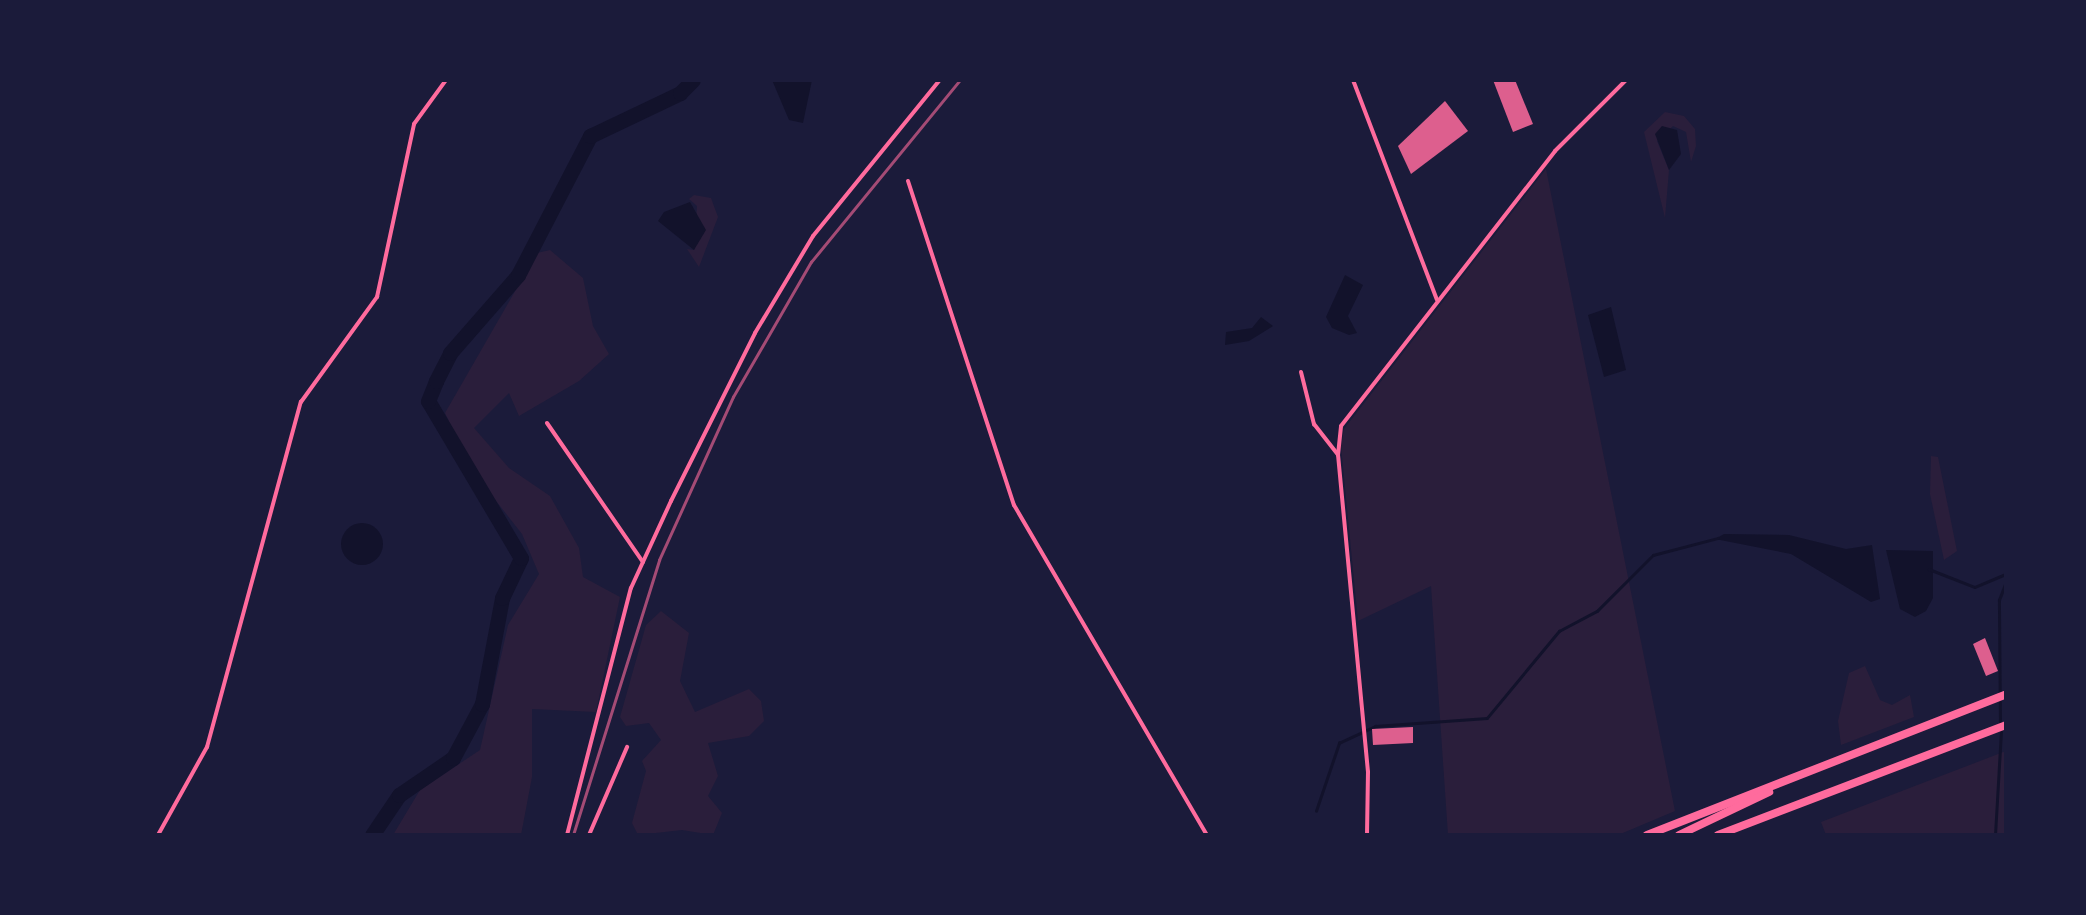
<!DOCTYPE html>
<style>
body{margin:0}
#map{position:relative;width:2086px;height:915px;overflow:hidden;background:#1b1b3a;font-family:"Alegreya Sans",sans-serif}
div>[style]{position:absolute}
.green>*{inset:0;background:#2a1e3b}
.water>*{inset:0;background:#12122b}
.round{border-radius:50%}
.stream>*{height:2.5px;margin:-1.25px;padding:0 1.25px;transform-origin:1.25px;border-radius:1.25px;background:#12122b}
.river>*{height:15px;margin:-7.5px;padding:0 7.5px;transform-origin:7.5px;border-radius:7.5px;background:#12122b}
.building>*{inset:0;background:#dd5f8e}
.minor>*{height:4px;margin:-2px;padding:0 2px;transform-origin:2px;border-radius:2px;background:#ff6b9d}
.trunk>*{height:8px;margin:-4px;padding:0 4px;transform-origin:4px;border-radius:4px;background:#ff6b9d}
.rail>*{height:2.5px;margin:-1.25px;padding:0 1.25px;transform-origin:1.25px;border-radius:1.25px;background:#a44b75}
span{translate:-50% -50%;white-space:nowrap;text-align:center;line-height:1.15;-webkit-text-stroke:8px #1b1b3a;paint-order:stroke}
.frame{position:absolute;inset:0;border:82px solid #1b1b3a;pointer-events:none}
</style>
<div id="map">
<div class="green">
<i style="clip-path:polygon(1665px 112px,1684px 116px,1695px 129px,1696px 146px,1691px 162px,1686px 132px,1673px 126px,1657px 141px,1669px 170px,1665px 218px,1644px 132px)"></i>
<i style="clip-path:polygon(1546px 169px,1675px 811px,1618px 835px,1448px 835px,1431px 586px,1358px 621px,1341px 446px,1344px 429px)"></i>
<i style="clip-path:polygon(694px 195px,711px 198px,718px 217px,699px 267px,687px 249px,694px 250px,697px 206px,689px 199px)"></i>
<i style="clip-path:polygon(550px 250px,583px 278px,593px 326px,609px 354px,579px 381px,519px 416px,509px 393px,474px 428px,509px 468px,550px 496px,579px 548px,583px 577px,620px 597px,596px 712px,532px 709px,532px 777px,521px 835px,393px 835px,420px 790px,480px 750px,508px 625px,539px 574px,522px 534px,471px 469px,445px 413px,537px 253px)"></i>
<i style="clip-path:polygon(1931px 456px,1938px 457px,1957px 551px,1944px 560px,1930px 494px)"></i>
<i style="clip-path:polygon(661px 611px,689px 633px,680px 681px,695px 712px,749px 689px,761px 701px,764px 721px,749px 736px,708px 743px,718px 776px,708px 796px,722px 813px,713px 835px,682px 830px,638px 835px,632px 823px,646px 771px,642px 761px,661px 740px,649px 723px,626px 726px,620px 717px,646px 625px)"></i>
<i style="clip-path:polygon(1865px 666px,1880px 700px,1892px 705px,1910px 695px,1914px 717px,1841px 745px,1838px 721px,1849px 673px)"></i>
<i style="clip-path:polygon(2006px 751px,2006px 835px,1826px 835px,1821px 822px)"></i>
</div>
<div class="water">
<i style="clip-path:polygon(772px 80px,812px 80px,803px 123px,789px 120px)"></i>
<i style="clip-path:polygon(1662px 126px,1677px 130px,1681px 154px,1669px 170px,1655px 134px)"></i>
<i style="clip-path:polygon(690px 202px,706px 230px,694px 250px,658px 221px,664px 212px)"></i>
<i style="clip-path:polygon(1345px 275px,1363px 285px,1348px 316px,1357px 333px,1349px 335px,1332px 328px,1326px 317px)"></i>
<i style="clip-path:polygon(1611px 307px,1626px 370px,1604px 377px,1588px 315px)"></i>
<i style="clip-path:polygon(1261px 317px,1273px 326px,1249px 341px,1225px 345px,1226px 332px,1252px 328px)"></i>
<i class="round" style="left:341px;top:523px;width:42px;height:42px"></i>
<i style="clip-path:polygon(1724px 534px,1789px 535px,1846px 549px,1872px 545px,1880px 599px,1871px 602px,1791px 554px,1715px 539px)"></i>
<i style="clip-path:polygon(1886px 550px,1933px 551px,1933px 598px,1926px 611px,1915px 617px,1900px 609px)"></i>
</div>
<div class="stream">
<i style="left:1929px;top:569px;width:49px;rotate:21.4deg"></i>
<i style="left:1975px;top:587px;width:34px;rotate:-23deg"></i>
<i style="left:2000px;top:724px;width:124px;rotate:-90.5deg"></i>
<i style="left:1999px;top:600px;width:19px;rotate:-69deg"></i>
<i style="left:1316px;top:811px;width:72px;rotate:-71.3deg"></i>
<i style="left:1339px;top:743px;width:40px;rotate:-25deg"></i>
<i style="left:1375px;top:726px;width:112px;rotate:-4.1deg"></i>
<i style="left:1487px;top:718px;width:113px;rotate:-50.4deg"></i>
<i style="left:1559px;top:631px;width:43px;rotate:-27.8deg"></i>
<i style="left:1597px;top:611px;width:79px;rotate:-45deg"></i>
<i style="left:1653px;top:555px;width:67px;rotate:-14.7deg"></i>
<i style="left:1995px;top:835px;width:103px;rotate:-86.7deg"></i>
</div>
<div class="river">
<i style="left:372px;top:835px;width:48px;rotate:-56deg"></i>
<i style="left:399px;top:795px;width:65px;rotate:-34.4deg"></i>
<i style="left:453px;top:758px;width:61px;rotate:-61.8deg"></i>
<i style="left:482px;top:704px;width:108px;rotate:-79.3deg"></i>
<i style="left:502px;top:598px;width:44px;rotate:-64.6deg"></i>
<i style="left:521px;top:558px;width:182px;rotate:-120.6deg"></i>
<i style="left:428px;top:401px;width:22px;rotate:-68deg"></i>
<i style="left:436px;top:381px;width:31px;rotate:-63deg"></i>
<i style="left:450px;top:353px;width:103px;rotate:-48.9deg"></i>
<i style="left:518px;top:275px;width:157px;rotate:-62.6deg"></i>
<i style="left:590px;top:136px;width:100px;rotate:-25.5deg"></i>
<i style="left:680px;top:93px;width:18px;rotate:-45deg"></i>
</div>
<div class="building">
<i style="clip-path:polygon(1493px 80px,1515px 80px,1533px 124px,1513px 132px)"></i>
<i style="clip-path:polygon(1445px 101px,1468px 131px,1411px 174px,1398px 146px)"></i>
<i style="clip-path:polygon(1985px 638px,1998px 671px,1986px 676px,1973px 644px)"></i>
<i style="clip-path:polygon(1413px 727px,1413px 743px,1373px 745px,1372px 729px)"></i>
</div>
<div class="minor">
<i style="left:1353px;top:80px;width:235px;rotate:69.1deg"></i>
<i style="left:908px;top:181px;width:341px;rotate:71.9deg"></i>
<i style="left:1014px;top:505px;width:382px;rotate:59.7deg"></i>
<i style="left:1301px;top:372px;width:54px;rotate:76deg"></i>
<i style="left:1314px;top:424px;width:39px;rotate:52deg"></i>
<i style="left:547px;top:423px;width:169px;rotate:55.4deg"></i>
<i style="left:158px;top:835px;width:101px;rotate:-60.9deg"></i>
<i style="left:207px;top:747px;width:358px;rotate:-74.8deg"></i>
<i style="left:301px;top:402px;width:130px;rotate:-54.1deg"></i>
<i style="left:377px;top:297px;width:177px;rotate:-77.9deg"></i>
<i style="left:414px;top:124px;width:54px;rotate:-54deg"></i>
<i style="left:567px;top:835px;width:255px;rotate:-75.5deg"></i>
<i style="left:631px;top:588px;width:96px;rotate:-65.3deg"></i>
<i style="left:671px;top:501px;width:188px;rotate:-63.4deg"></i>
<i style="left:755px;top:333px;width:113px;rotate:-59.1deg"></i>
<i style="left:813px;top:236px;width:201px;rotate:-50.9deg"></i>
<i style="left:589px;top:835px;width:96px;rotate:-66.6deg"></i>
<i style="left:1367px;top:835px;width:63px;rotate:-89.1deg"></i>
<i style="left:1368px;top:772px;width:318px;rotate:-95.4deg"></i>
<i style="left:1338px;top:455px;width:29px;rotate:-84deg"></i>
<i style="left:1341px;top:426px;width:348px;rotate:-52.1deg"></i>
<i style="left:1555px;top:151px;width:100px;rotate:-45deg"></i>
</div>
<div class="trunk">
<i style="left:1647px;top:835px;width:386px;rotate:-21.4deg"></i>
<i style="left:1679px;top:835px;width:100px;rotate:-25.5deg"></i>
<i style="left:1718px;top:835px;width:308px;rotate:-20.9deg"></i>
</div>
<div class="rail">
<i style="left:573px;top:835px;width:288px;rotate:-72.6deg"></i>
<i style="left:659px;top:560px;width:179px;rotate:-65.6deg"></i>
<i style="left:733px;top:397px;width:156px;rotate:-60deg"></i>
<i style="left:811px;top:262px;width:235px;rotate:-50.7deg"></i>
</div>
<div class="frame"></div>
</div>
